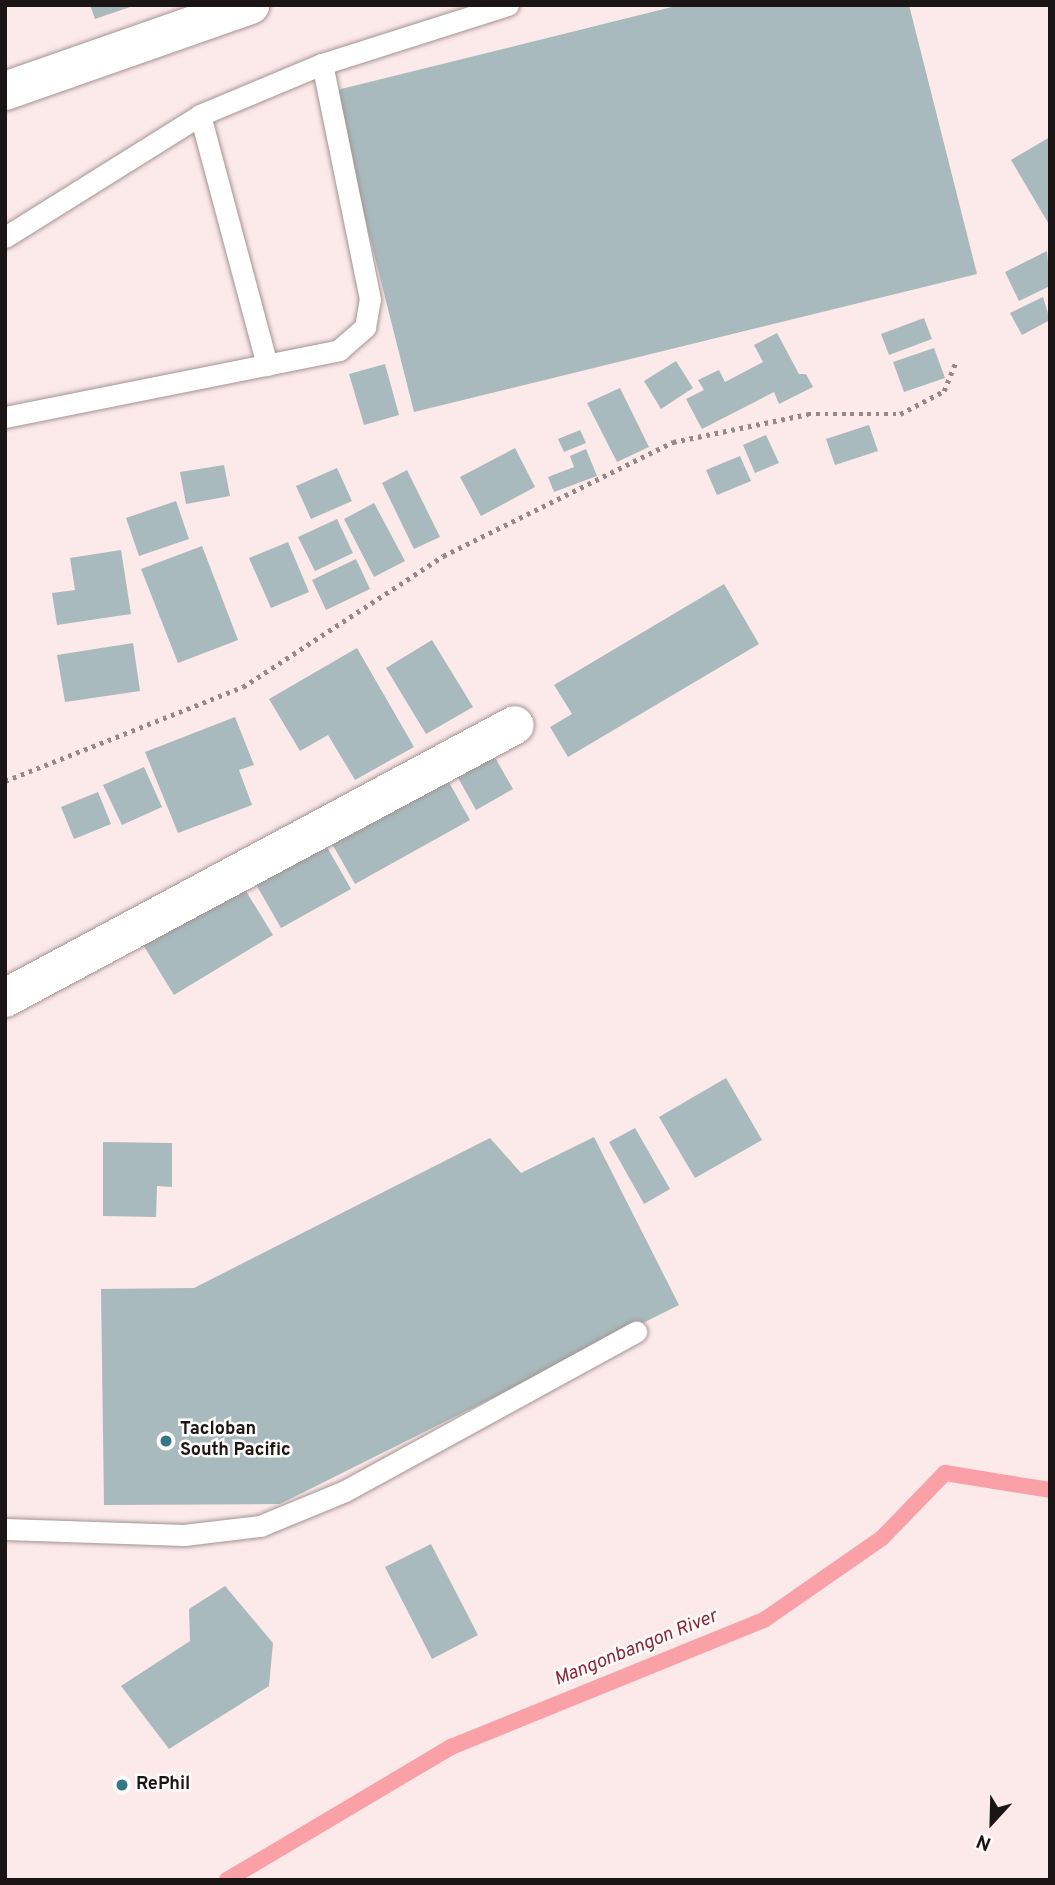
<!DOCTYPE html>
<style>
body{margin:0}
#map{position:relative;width:1055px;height:1885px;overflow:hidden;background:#fce9ea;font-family:Overpass,sans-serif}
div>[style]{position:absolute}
.stream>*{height:16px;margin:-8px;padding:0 8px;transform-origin:8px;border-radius:8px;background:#f9a1a7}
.building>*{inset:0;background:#a8babd}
.path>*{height:4.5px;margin-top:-2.25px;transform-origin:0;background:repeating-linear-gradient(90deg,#958889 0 3.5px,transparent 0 8.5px)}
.roads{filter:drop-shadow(0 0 2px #a49393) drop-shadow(0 0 2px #a49393)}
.lane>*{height:21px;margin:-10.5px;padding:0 10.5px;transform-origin:10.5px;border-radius:10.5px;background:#fff}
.street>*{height:38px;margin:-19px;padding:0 19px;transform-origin:19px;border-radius:19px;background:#fff}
.secondary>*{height:38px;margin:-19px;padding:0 19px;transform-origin:19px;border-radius:19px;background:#fff}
.dots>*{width:19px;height:19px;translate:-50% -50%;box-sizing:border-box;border:4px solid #fefbfb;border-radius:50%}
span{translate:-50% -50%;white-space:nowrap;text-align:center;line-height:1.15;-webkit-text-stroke:5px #fefbfb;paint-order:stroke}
.poi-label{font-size:18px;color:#1b1516;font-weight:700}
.left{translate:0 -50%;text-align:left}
.water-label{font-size:19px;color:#8b2637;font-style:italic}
.frame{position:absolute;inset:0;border:7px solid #1b1516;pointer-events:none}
.north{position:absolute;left:957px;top:1787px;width:70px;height:70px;-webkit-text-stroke:5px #fefbfb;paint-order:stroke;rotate:202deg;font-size:19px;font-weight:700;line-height:28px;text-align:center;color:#1b1516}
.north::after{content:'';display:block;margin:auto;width:24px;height:32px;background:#1b1516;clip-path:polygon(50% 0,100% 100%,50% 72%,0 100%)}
</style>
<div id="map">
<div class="stream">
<i style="left:227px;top:1880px;width:261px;rotate:-30.7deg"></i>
<i style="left:451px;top:1747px;width:338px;rotate:-22.1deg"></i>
<i style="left:764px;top:1620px;width:144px;rotate:-34.8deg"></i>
<i style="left:882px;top:1538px;width:91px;rotate:-45.9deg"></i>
<i style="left:945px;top:1473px;width:106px;rotate:9.2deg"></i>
</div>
<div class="building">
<i style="clip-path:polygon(90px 5px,133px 5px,133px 6px,95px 19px)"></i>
<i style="clip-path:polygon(680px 5px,909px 5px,977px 274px,414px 412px,333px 91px)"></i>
<i style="clip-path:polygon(1050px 137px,1050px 226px,1011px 160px)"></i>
<i style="clip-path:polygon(1047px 251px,1050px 286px,1019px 301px,1005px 272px)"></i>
<i style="clip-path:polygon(1043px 297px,1050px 320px,1022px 335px,1010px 313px)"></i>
<i style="clip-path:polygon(924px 318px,932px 339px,889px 355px,881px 334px)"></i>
<i style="clip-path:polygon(777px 333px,799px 374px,806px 374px,813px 387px,779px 404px,774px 392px,702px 429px,686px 399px,704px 390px,698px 380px,719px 370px,725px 382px,763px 362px,754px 345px)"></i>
<i style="clip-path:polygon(934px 348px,945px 378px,904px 392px,893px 362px)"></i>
<i style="clip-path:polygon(676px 361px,693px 388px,661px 409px,644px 381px)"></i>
<i style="clip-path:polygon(385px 364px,399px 415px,364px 425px,349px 374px)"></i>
<i style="clip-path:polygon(620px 388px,649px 447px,617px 462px,587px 403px)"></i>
<i style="clip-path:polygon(869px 425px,878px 451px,835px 465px,826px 439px)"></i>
<i style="clip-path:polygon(580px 430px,586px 443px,564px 452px,558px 439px)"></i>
<i style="clip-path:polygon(766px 435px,779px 463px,755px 473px,743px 445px)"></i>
<i style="clip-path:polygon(515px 448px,535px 487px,481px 516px,460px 477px)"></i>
<i style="clip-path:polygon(586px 449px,597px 476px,554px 492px,548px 477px,574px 467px,570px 456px)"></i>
<i style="clip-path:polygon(740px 456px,751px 481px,717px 495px,706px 470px)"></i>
<i style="clip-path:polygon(224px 465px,230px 496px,186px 504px,180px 472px)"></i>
<i style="clip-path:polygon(337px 468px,352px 501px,311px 519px,296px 486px)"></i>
<i style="clip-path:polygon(407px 470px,440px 537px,414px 549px,382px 483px)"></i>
<i style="clip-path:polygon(176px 501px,189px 539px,139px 556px,126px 518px)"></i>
<i style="clip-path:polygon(374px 503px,405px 561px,374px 577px,344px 519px)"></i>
<i style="clip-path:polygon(337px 519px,353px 553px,315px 571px,298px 537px)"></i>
<i style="clip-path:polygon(288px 542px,309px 592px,271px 608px,249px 558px)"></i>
<i style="clip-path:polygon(202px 546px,238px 640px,178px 663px,141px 569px)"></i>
<i style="clip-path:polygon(121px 550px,131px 614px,57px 625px,52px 593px,75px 590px,70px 558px)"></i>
<i style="clip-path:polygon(356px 559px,370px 589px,326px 610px,312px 580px)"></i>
<i style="clip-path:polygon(724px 584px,759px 644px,568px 757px,550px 727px,572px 714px,554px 685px)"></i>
<i style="clip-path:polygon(432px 640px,473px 707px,426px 734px,386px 668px)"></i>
<i style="clip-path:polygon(133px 643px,140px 691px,65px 702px,57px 655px)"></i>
<i style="clip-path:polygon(357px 648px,414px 747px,355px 780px,328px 735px,300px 751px,269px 699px)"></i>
<i style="clip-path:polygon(235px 717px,254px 765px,239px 770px,252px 805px,178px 833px,145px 752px)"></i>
<i style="clip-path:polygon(493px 754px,513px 789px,476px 810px,456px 774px)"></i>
<i style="clip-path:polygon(144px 767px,162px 807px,122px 825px,103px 785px)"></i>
<i style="clip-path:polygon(446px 777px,470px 820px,355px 884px,331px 842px)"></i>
<i style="clip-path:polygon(98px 792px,111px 824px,74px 839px,61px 807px)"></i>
<i style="clip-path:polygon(324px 842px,351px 889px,281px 928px,254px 881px)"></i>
<i style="clip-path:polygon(241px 883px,273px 935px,174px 995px,142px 943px)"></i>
<i style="clip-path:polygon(726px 1078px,762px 1140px,695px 1178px,659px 1117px)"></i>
<i style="clip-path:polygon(635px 1128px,670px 1189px,644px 1204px,609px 1142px)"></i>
<i style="clip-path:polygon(594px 1137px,679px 1305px,280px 1504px,104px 1505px,101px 1289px,194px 1288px,490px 1138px,521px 1173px)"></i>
<i style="clip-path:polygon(103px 1142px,172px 1143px,172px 1187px,157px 1186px,156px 1217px,103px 1216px)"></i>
<i style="clip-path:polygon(431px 1544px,478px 1635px,432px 1659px,385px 1567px)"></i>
<i style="clip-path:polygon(225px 1586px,273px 1643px,269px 1686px,169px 1749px,121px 1686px,190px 1641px,189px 1609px)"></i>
</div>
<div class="path">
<i style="left:5px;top:781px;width:256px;rotate:-21.6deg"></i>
<i style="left:243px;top:687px;width:239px;rotate:-33.2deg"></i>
<i style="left:443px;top:556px;width:257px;rotate:-26.4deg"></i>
<i style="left:673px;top:442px;width:138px;rotate:-11.7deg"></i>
<i style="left:808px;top:414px;width:92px"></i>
<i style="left:900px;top:414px;width:50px;rotate:-27.6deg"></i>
<i style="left:944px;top:391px;width:31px;rotate:-68deg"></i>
</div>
<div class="roads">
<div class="lane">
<i style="left:200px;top:115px;width:259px;rotate:75deg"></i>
<i style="left:5px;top:237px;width:230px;rotate:-32deg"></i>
<i style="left:200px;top:115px;width:132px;rotate:-22.7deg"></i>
<i style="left:322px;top:64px;width:195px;rotate:-17.6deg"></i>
<i style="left:5px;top:417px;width:341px;rotate:-11.3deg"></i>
<i style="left:339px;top:350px;width:35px;rotate:-41deg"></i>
<i style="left:365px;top:327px;width:28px;rotate:-80deg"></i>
<i style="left:370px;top:299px;width:240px;rotate:-101.5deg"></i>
<i style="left:5px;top:1529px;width:179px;rotate:1.9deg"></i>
<i style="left:184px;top:1535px;width:77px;rotate:-6.8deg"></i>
<i style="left:260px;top:1526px;width:92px;rotate:-22.4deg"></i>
<i style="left:345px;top:1491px;width:332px;rotate:-28.7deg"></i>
</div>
<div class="street">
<i style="left:5px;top:998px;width:578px;rotate:-28.16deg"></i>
</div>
<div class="secondary">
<i style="left:5px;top:91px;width:260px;rotate:-19.3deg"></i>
</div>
</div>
<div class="dots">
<i style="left:166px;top:1441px;background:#337985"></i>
<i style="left:122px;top:1785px;background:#337985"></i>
</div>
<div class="poi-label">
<span class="left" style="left:180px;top:1441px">Tacloban<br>South Pacific</span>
<span class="left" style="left:136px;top:1785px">RePhil</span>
</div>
<div class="water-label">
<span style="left:636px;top:1649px;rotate:-22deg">Mangonbangon River</span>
</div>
<div class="frame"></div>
<div class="north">N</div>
</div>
